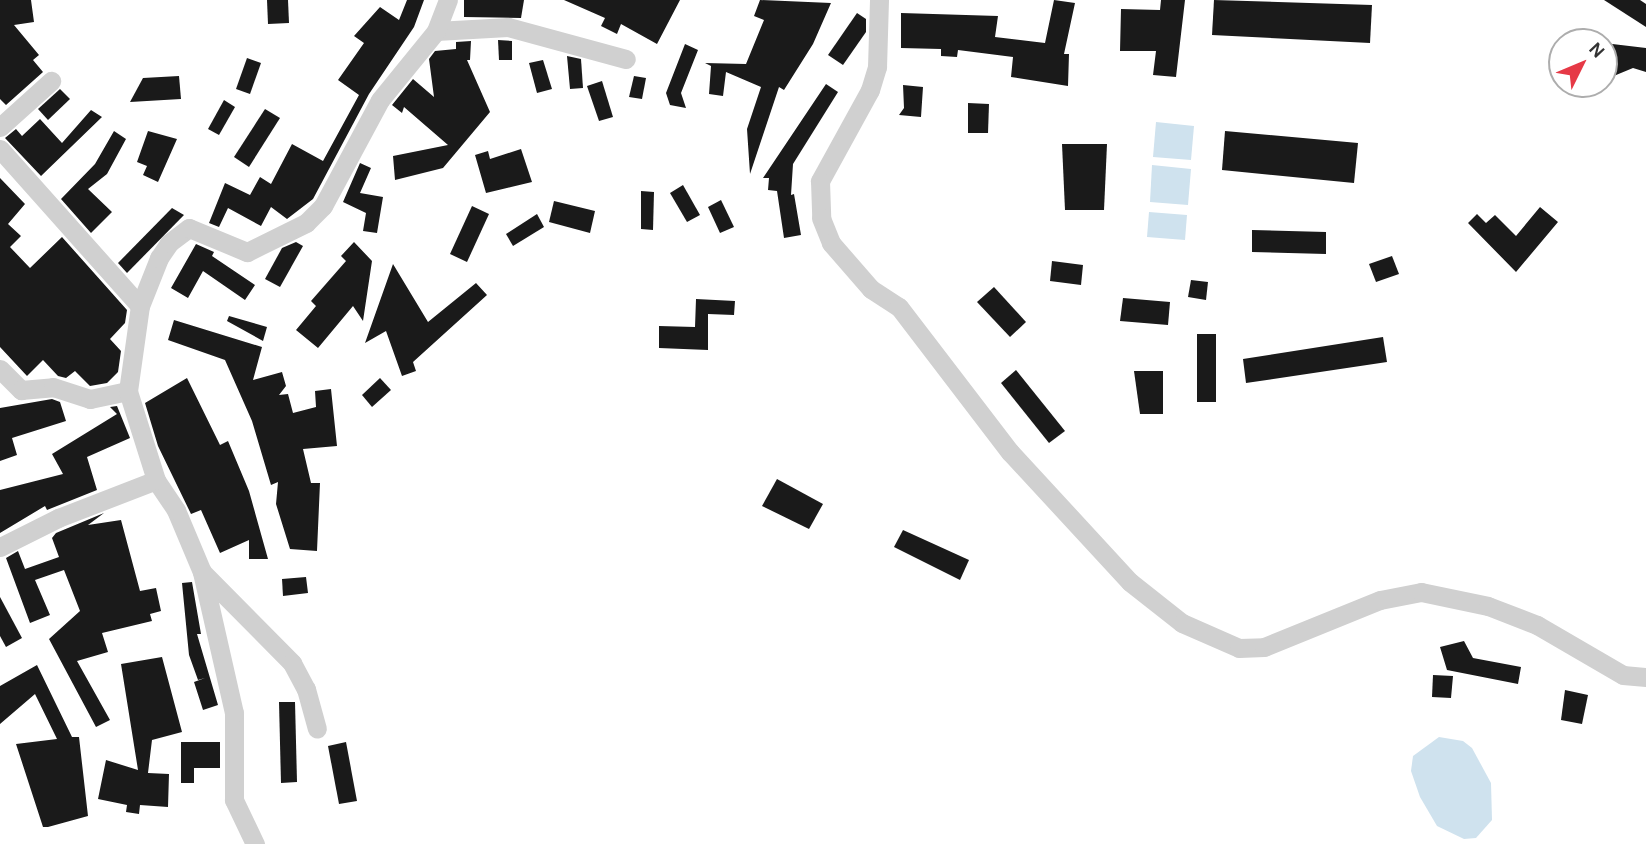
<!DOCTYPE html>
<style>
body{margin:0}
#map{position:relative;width:1646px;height:844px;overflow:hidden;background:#fff;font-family:Karla,sans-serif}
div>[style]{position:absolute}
.water>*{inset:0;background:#cfe2ee}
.building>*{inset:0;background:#1a1a1a}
.street>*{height:19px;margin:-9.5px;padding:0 9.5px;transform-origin:9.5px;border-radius:9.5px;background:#d0d0d0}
span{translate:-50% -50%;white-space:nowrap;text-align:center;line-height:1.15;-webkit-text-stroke:7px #fff;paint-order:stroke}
.north{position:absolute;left:1548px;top:28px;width:70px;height:70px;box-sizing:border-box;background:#fff;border:2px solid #adadad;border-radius:50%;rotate:47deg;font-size:19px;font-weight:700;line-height:28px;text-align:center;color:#333}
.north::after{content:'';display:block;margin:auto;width:24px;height:32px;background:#e63946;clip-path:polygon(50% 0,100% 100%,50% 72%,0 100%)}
</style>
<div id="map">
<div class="water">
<i style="clip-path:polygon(1156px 122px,1194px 126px,1191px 160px,1153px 157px)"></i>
<i style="clip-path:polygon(1152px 165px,1191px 169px,1188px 205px,1150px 202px)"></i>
<i style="clip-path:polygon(1149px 212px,1187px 215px,1185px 240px,1147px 237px)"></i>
<i style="clip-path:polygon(1439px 737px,1463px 741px,1472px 748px,1491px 783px,1492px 820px,1476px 838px,1464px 839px,1437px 826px,1420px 797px,1411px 771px,1413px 756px)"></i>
</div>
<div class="building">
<i style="clip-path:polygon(0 0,31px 0,34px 22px,14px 25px,39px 55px,33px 60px,43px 72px,6px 105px,0 99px)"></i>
<i style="clip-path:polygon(267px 0,288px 0,289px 23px,268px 24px)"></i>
<i style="clip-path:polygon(407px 0,424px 0,414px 27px,369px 94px,313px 199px,287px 219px,271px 207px,261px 226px,228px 208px,219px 227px,209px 223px,225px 183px,250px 195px,260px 177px,271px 184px,292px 144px,323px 161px,359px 95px,338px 80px,364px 43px,354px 36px,380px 7px,399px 20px)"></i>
<i style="clip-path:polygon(464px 0,524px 0,521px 18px,464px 17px)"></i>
<i style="clip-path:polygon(564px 0,680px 0,657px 44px,621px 24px,617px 34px,601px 26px,605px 18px)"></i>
<i style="clip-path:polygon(760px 0,831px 3px,813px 44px,784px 90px,779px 87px,750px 174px,747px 129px,761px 87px,726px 72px,723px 96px,709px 94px,711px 66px,705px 63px,746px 64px,764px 20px,754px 16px)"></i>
<i style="clip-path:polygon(1054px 0,1075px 3px,1064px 54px,1069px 54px,1068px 86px,1011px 77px,1013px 57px,958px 50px,957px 57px,941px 56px,941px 49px,901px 48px,901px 13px,998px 16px,995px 37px,1045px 43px)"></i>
<i style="clip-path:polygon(1161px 0,1185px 0,1176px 77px,1153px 75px,1156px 51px,1120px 51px,1121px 9px,1160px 10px)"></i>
<i style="clip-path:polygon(1214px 0,1372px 5px,1370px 43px,1212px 35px)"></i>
<i style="clip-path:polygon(1604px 0,1640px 0,1646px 4px,1646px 27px)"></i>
<i style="clip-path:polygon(857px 13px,866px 19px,866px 32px,843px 65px,828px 55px)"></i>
<i style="clip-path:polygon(498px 40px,512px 41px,512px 60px,499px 60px)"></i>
<i style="clip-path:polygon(471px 41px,470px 60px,467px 60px,490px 112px,443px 168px,395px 180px,393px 156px,448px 145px,404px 107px,402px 113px,392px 105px,413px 79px,434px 97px,429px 59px,435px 51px,456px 49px,456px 42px)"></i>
<i style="clip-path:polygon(1604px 43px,1646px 48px,1646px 72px,1633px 68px,1604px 80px)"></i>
<i style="clip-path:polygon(685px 44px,698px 50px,681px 93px,686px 108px,670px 105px,666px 93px)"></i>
<i style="clip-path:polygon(567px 56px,581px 59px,583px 88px,570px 89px)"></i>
<i style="clip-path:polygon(247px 58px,261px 63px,250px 94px,236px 89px)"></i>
<i style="clip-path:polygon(543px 60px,552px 89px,537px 93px,529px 63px)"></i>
<i style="clip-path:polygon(179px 76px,181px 99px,130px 102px,143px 78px)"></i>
<i style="clip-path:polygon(634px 76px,646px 78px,642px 99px,629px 97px)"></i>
<i style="clip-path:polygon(602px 81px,613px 117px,599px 121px,587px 86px)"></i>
<i style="clip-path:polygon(826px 84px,838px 92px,793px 164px,791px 195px,794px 194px,801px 235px,784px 238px,777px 191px,768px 190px,769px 178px,763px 178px)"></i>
<i style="clip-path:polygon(903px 85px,923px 87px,921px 117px,899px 115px,904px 108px)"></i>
<i style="clip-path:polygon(60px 89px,70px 99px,48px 120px,38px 109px)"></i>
<i style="clip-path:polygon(224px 100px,235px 107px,219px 135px,208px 129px)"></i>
<i style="clip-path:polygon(968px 103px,989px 104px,988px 133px,968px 133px)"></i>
<i style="clip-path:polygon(265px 109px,280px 118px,249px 167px,234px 157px)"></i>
<i style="clip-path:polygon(91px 110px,102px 117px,41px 176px,5px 138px,16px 129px,22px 136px,40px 119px,62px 143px)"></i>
<i style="clip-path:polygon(114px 131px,126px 139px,107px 174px,88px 189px,112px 212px,91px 233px,61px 199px,95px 164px)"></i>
<i style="clip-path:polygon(148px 131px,177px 139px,158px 182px,143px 175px,147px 166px,137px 162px)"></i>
<i style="clip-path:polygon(1225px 131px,1358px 143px,1354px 183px,1222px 170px)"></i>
<i style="clip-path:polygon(1062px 144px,1107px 144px,1104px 210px,1065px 210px)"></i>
<i style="clip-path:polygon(521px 149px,532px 182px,486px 193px,475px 155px,488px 151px,490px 159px)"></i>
<i style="clip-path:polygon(360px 163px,371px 168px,360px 193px,383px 197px,377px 233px,363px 231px,366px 213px,343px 202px)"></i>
<i style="clip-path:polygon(0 178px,25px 204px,8px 224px,21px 236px,10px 247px,30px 268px,62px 237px,127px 310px,125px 323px,110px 339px,121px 351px,118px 372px,107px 383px,90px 386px,75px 371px,66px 378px,58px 376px,43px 360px,27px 376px,0 347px)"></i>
<i style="clip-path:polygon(683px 185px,700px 215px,687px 222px,670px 193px)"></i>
<i style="clip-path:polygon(641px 191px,654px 192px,653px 230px,641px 229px)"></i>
<i style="clip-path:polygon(721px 200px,734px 227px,720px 233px,708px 207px)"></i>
<i style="clip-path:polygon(554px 201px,595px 211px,590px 233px,549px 222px)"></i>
<i style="clip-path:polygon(472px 206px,489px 214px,467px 262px,450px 254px)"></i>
<i style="clip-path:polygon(1540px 207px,1558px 222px,1516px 272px,1468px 223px,1477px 214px,1486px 223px,1495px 215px,1516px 236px)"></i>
<i style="clip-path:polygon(172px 208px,184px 215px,127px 273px,118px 263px)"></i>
<i style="clip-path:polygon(537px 214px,544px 227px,513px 246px,506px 234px)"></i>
<i style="clip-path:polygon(1252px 230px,1326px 232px,1326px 254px,1252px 252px)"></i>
<i style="clip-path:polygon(296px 242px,303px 246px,280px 287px,265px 279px,282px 248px)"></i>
<i style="clip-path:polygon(354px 242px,372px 261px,363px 321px,353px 306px,318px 348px,296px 330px,316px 306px,311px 301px,346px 261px,341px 256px)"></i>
<i style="clip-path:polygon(196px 244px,214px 252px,212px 256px,255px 285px,245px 300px,203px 271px,188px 298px,171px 288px)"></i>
<i style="clip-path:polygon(1392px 256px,1399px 274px,1376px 282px,1369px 264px)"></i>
<i style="clip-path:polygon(1052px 261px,1083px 265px,1081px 285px,1050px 281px)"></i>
<i style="clip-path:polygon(393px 264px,428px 322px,476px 283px,487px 295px,413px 362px,416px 371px,402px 376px,386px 331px,365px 343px)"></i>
<i style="clip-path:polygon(1191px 280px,1208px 282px,1206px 300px,1188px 297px)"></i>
<i style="clip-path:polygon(994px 287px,1026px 322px,1010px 337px,977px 302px)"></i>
<i style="clip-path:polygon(1123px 298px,1170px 302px,1168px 325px,1120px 321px)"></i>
<i style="clip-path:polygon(696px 299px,735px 301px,734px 315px,708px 314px,708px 350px,659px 348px,659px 326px,695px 327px)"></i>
<i style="clip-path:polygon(229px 316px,267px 327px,263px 341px,227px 321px)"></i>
<i style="clip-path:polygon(174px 320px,262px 347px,253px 380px,282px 372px,286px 386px,279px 395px,288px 394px,293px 413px,316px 407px,315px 391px,331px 389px,337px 446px,303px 449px,311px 483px,320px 483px,317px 551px,290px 549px,276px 504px,278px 482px,271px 485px,252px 421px,225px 360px,168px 340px)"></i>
<i style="clip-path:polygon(1197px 334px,1216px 334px,1216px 402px,1197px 402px)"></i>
<i style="clip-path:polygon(1383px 337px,1387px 362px,1246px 383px,1243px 359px)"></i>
<i style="clip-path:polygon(1016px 370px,1065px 431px,1049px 443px,1001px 383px)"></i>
<i style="clip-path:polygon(1134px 371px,1163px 371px,1163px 414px,1140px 414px)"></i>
<i style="clip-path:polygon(187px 378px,220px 445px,228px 441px,249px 491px,268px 559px,249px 559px,249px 540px,220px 553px,201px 510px,191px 514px,158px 446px,145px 403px)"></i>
<i style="clip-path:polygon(380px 378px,391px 390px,372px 407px,362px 395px)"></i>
<i style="clip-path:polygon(52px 399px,60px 402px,66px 421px,12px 438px,17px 455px,0 461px,0 408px)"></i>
<i style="clip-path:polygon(117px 406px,130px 438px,87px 457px,97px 490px,47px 510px,45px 506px,0 533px,0 490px,63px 474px,52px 454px,117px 414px,110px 407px)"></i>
<i style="clip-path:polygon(777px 479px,823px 504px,809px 529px,762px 506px)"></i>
<i style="clip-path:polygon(104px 513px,88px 525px,121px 520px,140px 591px,156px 588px,161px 611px,150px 614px,152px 621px,102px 633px,108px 652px,77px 661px,110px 720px,96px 727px,49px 639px,80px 611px,64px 570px,35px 580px,50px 615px,30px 623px,6px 558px,18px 551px,25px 569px,59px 557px,52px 538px,56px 533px)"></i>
<i style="clip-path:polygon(903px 530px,969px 560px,960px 580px,894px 547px)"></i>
<i style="clip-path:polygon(306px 577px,308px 593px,283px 596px,282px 579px)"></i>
<i style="clip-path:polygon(192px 582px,201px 634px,197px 634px,218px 705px,203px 710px,194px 682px,205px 678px,198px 680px,189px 655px,182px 583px)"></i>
<i style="clip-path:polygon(0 597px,22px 638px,6px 647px,0 636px)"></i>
<i style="clip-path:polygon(1464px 641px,1473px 658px,1521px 667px,1518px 684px,1447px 670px,1440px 647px)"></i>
<i style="clip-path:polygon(162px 657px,182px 732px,152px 740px,148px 773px,169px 774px,168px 807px,140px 805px,139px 814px,126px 812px,127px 805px,98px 799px,106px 760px,138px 770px,121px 664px)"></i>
<i style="clip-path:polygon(37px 665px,72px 737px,79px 737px,88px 816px,48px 827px,43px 827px,16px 744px,57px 739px,35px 694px,0 724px,0 686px)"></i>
<i style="clip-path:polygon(1433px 675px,1453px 676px,1451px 698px,1432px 697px)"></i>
<i style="clip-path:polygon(1565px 690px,1588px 695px,1582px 724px,1561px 720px)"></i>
<i style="clip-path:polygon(279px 702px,295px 702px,297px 782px,281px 783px)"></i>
<i style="clip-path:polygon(181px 742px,220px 742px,220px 768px,194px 768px,194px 783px,181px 783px)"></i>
<i style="clip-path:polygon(346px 742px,357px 801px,339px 804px,328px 746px)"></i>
</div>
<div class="street">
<i style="left:879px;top:0;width:67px;rotate:91.7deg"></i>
<i style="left:877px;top:67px;width:24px;rotate:107deg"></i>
<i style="left:870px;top:90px;width:104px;rotate:118.8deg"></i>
<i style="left:820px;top:181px;width:37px;rotate:88deg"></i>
<i style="left:821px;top:218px;width:27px;rotate:68deg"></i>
<i style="left:831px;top:243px;width:61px;rotate:49deg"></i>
<i style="left:871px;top:289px;width:33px;rotate:33deg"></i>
<i style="left:899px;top:307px;width:183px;rotate:52.6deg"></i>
<i style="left:1010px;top:452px;width:177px;rotate:47.3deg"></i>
<i style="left:1130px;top:582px;width:66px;rotate:38.3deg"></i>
<i style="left:1182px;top:623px;width:62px;rotate:23.7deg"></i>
<i style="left:1239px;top:648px;width:25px;rotate:-2deg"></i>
<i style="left:1264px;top:647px;width:125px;rotate:-22.1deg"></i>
<i style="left:1380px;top:600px;width:42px;rotate:-11deg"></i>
<i style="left:1421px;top:592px;width:68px;rotate:11.8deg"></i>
<i style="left:1488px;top:606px;width:53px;rotate:21.2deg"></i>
<i style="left:1537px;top:625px;width:99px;rotate:30.2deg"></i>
<i style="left:1623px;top:675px;width:23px;rotate:5deg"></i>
<i style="left:436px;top:31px;width:72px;rotate:-3.2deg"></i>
<i style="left:508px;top:27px;width:122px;rotate:15.2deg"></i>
<i style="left:0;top:127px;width:69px;rotate:-42deg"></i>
<i style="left:0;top:149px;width:210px;rotate:48.3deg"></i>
<i style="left:0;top:369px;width:30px;rotate:45deg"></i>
<i style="left:21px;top:390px;width:32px;rotate:-5deg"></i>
<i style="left:53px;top:387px;width:39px;rotate:18deg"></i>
<i style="left:90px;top:399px;width:39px;rotate:-12deg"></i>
<i style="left:0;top:547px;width:65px;rotate:-26.6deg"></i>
<i style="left:58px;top:518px;width:105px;rotate:-21.2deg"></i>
<i style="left:203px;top:573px;width:127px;rotate:45.3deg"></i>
<i style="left:292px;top:663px;width:30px;rotate:62deg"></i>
<i style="left:306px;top:689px;width:41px;rotate:74.6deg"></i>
<i style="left:255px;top:844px;width:49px;rotate:-115.5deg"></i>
<i style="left:234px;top:800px;width:87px;rotate:-90deg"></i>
<i style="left:234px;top:713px;width:145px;rotate:-102.8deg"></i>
<i style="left:202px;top:572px;width:67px;rotate:-112.8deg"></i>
<i style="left:176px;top:510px;width:36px;rotate:-124deg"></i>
<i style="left:156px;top:480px;width:93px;rotate:-107.5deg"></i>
<i style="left:128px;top:391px;width:86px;rotate:-82deg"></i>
<i style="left:140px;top:306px;width:52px;rotate:-68.4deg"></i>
<i style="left:159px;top:258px;width:18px;rotate:-56deg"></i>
<i style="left:169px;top:243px;width:25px;rotate:-37deg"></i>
<i style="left:189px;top:228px;width:63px;rotate:22.5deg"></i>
<i style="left:247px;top:252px;width:66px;rotate:-26.2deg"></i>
<i style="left:306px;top:223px;width:24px;rotate:-45deg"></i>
<i style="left:323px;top:206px;width:120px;rotate:-61.7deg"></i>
<i style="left:380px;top:100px;width:89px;rotate:-50.9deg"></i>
<i style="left:436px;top:31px;width:33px;rotate:-69deg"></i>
</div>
<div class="north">N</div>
</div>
